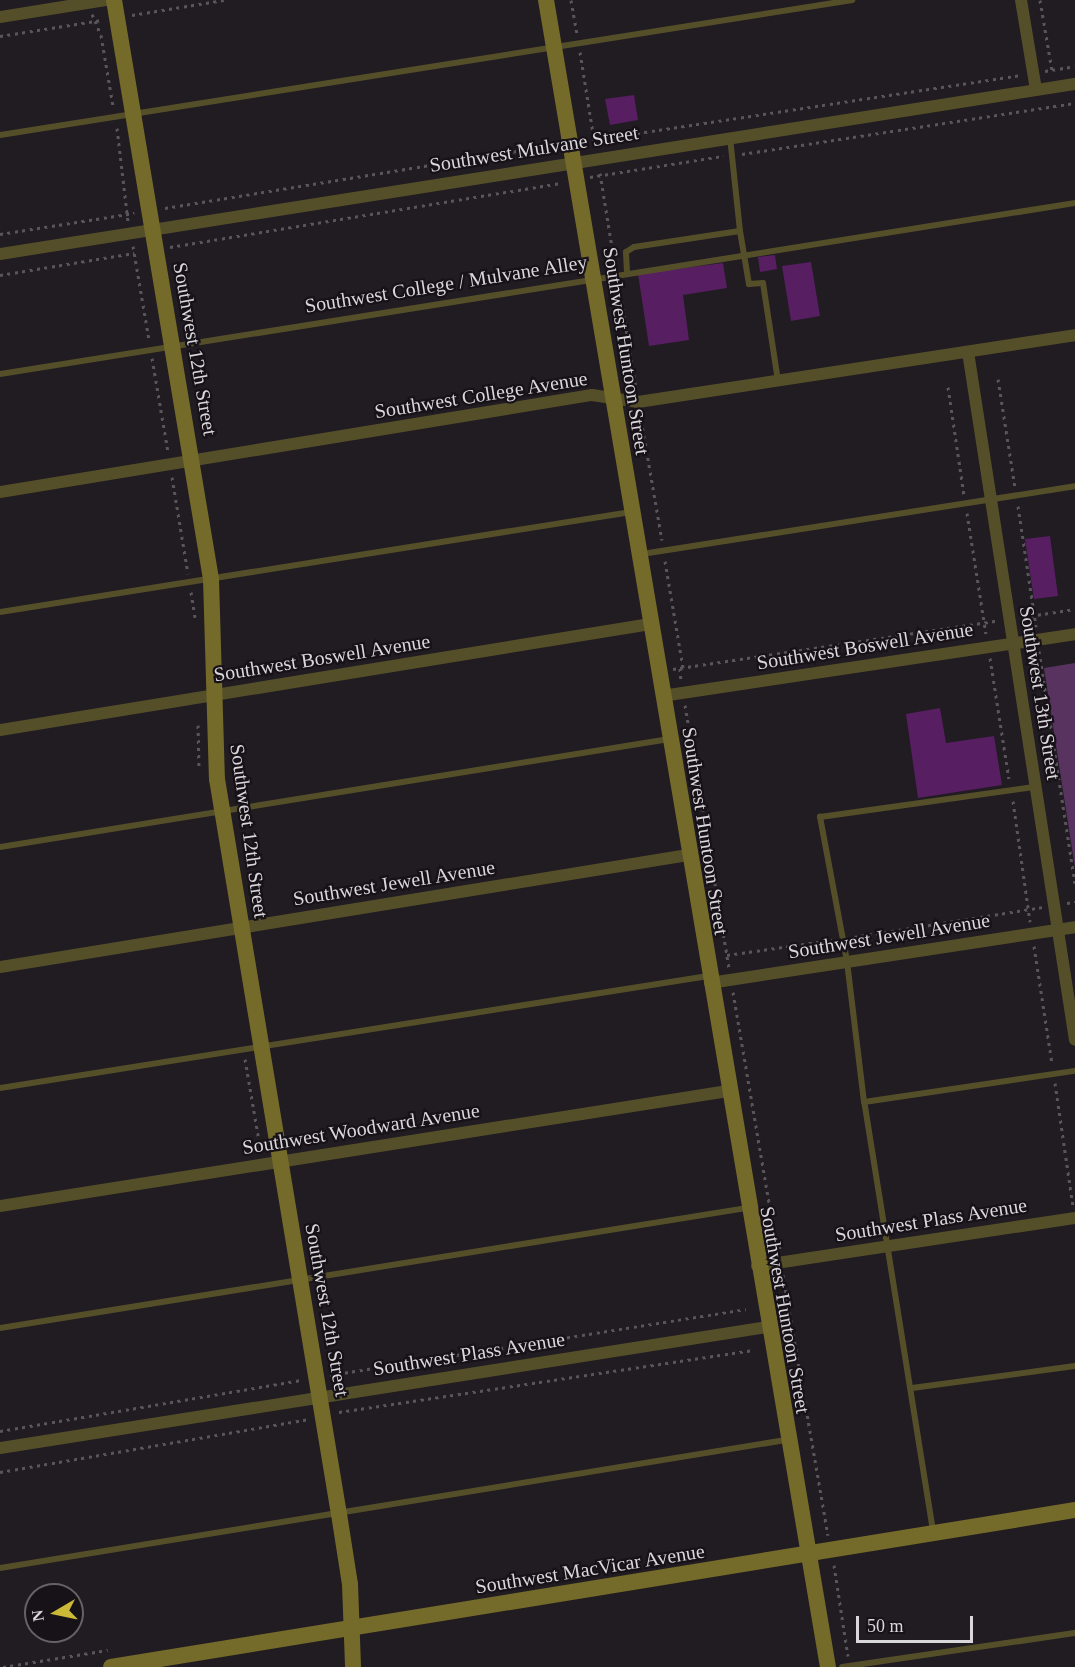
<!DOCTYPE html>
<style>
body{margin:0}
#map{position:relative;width:1075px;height:1667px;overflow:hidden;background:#211b22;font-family:"Times New Roman",serif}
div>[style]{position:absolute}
.green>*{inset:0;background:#583360}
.building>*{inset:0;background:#571e62}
.path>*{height:3px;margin-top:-1.5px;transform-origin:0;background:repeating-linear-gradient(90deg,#5a555b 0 3px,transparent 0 7.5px)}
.lane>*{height:6px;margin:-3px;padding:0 3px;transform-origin:3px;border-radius:3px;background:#544f29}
.street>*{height:12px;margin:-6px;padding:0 6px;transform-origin:6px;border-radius:6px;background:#544f29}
.secondary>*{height:16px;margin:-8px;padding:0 8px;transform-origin:8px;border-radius:8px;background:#746a29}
span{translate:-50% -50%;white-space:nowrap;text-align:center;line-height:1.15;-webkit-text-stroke:4.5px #171218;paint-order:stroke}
.street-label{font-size:20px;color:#dad7db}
.north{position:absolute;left:24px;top:1583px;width:60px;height:60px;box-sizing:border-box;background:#171218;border:2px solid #656166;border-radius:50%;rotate:261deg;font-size:16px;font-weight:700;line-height:24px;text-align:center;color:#dad7db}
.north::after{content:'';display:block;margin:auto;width:21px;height:27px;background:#ccb938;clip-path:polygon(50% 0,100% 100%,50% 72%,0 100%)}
.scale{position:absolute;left:856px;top:1616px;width:117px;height:27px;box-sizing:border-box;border:3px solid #dad7db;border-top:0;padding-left:8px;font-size:18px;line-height:21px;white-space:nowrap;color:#dad7db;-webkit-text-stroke:4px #171218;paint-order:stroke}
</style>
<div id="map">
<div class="green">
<i style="clip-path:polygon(1075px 663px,1075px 868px,1044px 668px)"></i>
</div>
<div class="building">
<i style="clip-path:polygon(634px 95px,638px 120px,610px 125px,605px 99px)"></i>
<i style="clip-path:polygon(775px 255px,777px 269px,760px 272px,758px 257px)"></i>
<i style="clip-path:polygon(811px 262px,820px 316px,791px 321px,782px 266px)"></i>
<i style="clip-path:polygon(723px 263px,727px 288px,683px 295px,689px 340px,649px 346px,638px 274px)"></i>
<i style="clip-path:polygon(1050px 536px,1058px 596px,1034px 599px,1025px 539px)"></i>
<i style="clip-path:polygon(940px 708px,946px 743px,994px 736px,1002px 785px,918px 798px,906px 714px)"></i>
</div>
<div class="path">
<i style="left:571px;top:0;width:35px;rotate:80deg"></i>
<i style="left:1040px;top:0;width:71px;rotate:80.3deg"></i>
<i style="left:92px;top:14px;width:23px;rotate:67deg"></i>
<i style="left:101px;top:35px;width:72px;rotate:80.4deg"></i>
<i style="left:132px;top:15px;width:93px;rotate:-9.3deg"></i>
<i style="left:0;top:36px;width:103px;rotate:-8.9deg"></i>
<i style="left:580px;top:52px;width:95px;rotate:80.9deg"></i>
<i style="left:1045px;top:71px;width:30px;rotate:-9deg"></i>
<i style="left:117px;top:128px;width:95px;rotate:83.3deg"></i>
<i style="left:585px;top:141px;width:441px;rotate:-8.6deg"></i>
<i style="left:742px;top:154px;width:337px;rotate:-8.7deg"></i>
<i style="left:600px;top:173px;width:87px;rotate:80.8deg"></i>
<i style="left:590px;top:177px;width:135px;rotate:-9deg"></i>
<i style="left:165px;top:208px;width:395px;rotate:-9.2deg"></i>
<i style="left:0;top:234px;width:136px;rotate:-8.9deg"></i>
<i style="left:133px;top:246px;width:95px;rotate:80.3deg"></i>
<i style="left:170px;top:247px;width:396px;rotate:-9.3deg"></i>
<i style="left:0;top:275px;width:136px;rotate:-9.3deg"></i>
<i style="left:619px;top:286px;width:104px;rotate:80.6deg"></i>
<i style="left:152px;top:358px;width:95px;rotate:80.3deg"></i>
<i style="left:998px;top:379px;width:109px;rotate:81.1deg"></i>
<i style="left:948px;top:387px;width:109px;rotate:81.6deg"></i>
<i style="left:640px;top:413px;width:129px;rotate:80.2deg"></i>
<i style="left:172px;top:477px;width:98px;rotate:80.6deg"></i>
<i style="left:1018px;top:506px;width:122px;rotate:81.5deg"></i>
<i style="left:967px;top:513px;width:122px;rotate:81.1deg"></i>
<i style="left:665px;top:561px;width:108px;rotate:80.4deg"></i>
<i style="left:191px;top:592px;width:26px;rotate:81deg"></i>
<i style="left:1023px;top:617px;width:53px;rotate:-8.7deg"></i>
<i style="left:1039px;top:651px;width:235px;rotate:81.2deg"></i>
<i style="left:990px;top:658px;width:122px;rotate:81.1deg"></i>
<i style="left:680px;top:668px;width:13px;rotate:86deg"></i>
<i style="left:673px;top:669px;width:327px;rotate:-8.5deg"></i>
<i style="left:685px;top:705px;width:267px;rotate:80.5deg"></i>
<i style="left:198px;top:725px;width:44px;rotate:88.7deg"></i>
<i style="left:1013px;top:801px;width:122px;rotate:82deg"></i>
<i style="left:1067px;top:903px;width:8px;rotate:-7deg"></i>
<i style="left:854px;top:937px;width:191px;rotate:-9deg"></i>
<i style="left:1034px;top:946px;width:119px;rotate:81.3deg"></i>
<i style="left:727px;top:955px;width:106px;rotate:-8.1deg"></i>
<i style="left:733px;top:992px;width:251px;rotate:80.3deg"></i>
<i style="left:245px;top:1059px;width:95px;rotate:80.3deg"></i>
<i style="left:1055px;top:1083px;width:125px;rotate:81.7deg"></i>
<i style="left:778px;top:1238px;width:13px;rotate:81deg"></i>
<i style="left:783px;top:1275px;width:264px;rotate:80.2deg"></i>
<i style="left:330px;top:1375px;width:421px;rotate:-9deg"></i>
<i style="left:339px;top:1412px;width:419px;rotate:-8.5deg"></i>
<i style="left:0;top:1431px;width:307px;rotate:-9.6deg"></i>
<i style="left:0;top:1472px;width:314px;rotate:-9.7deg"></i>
<i style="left:834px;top:1565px;width:92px;rotate:81.3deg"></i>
<i style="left:3px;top:1667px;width:106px;rotate:-9.2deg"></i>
</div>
<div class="lane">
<i style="left:0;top:135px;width:863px;rotate:-9deg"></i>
<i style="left:740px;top:231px;width:54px;rotate:80.4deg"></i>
<i style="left:749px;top:284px;width:14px;rotate:-4deg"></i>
<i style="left:763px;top:283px;width:99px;rotate:81.3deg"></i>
<i style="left:627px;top:272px;width:20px;rotate:-93deg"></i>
<i style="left:626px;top:252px;width:9px;rotate:-32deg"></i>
<i style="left:634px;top:247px;width:107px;rotate:-8.6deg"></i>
<i style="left:740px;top:231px;width:94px;rotate:-96.1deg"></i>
<i style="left:0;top:374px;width:1089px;rotate:-9.04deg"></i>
<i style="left:642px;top:554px;width:438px;rotate:-8.9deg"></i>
<i style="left:0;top:612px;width:639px;rotate:-9.01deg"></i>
<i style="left:0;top:847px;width:678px;rotate:-9.17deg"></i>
<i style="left:0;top:1088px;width:717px;rotate:-8.99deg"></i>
<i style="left:864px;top:1102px;width:213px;rotate:-8.4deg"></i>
<i style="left:0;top:1328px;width:757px;rotate:-9.13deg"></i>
<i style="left:912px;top:1388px;width:164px;rotate:-7.7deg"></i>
<i style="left:933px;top:1531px;width:435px;rotate:-99.1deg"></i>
<i style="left:864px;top:1102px;width:142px;rotate:-96.9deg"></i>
<i style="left:847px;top:961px;width:147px;rotate:-100.6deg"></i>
<i style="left:820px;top:817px;width:216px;rotate:-8deg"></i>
<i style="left:0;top:1568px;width:796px;rotate:-9.25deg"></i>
<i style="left:842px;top:1667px;width:235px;rotate:-8.3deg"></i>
</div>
<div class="street">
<i style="left:1021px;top:0;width:91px;rotate:80.5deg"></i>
<i style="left:0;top:17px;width:107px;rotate:-9.1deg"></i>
<i style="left:0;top:254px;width:1088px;rotate:-8.99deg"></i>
<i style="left:968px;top:352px;width:696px;rotate:81.16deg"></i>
<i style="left:0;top:492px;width:600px;rotate:-9.31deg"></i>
<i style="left:592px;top:395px;width:47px;rotate:8.7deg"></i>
<i style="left:638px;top:402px;width:442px;rotate:-8.7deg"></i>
<i style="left:662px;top:696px;width:418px;rotate:-8.5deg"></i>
<i style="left:0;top:730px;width:659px;rotate:-9.26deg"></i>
<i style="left:0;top:967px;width:697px;rotate:-9.25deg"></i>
<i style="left:710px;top:983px;width:369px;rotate:-8.7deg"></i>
<i style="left:0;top:1206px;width:737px;rotate:-8.98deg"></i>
<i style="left:757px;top:1266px;width:322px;rotate:-8.6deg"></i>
<i style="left:0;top:1448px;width:776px;rotate:-8.96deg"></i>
</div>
<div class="secondary">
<i style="left:114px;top:0;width:587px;rotate:80.49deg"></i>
<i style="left:211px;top:579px;width:200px;rotate:88.3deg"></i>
<i style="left:217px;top:779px;width:745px;rotate:80.58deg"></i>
<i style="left:339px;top:1514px;width:71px;rotate:81.1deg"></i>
<i style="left:350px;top:1584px;width:83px;rotate:87.9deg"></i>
<i style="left:546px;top:0;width:1691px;rotate:80.4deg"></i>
<i style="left:111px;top:1667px;width:977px;rotate:-9.25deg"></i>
</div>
<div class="street-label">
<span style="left:534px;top:149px;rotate:-9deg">Southwest Mulvane Street</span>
<span style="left:446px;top:284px;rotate:-9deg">Southwest College / Mulvane Alley</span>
<span style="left:195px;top:349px;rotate:80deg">Southwest 12th Street</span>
<span style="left:626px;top:351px;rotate:81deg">Southwest Huntoon Street</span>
<span style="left:481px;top:395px;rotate:-9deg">Southwest College Avenue</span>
<span style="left:865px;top:646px;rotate:-9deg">Southwest Boswell Avenue</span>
<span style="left:322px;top:658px;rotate:-9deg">Southwest Boswell Avenue</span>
<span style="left:1040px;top:693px;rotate:81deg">Southwest 13th Street</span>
<span style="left:249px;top:831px;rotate:82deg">Southwest 12th Street</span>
<span style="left:705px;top:831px;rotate:81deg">Southwest Huntoon Street</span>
<span style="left:394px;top:883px;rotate:-9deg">Southwest Jewell Avenue</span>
<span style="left:889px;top:936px;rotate:-9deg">Southwest Jewell Avenue</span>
<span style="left:361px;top:1129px;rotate:-9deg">Southwest Woodward Avenue</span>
<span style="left:931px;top:1220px;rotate:-9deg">Southwest Plass Avenue</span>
<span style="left:327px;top:1310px;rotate:80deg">Southwest 12th Street</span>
<span style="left:785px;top:1310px;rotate:80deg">Southwest Huntoon Street</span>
<span style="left:469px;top:1354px;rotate:-9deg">Southwest Plass Avenue</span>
<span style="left:590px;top:1569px;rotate:-9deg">Southwest MacVicar Avenue</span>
</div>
<div class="north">N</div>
<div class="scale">50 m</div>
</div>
